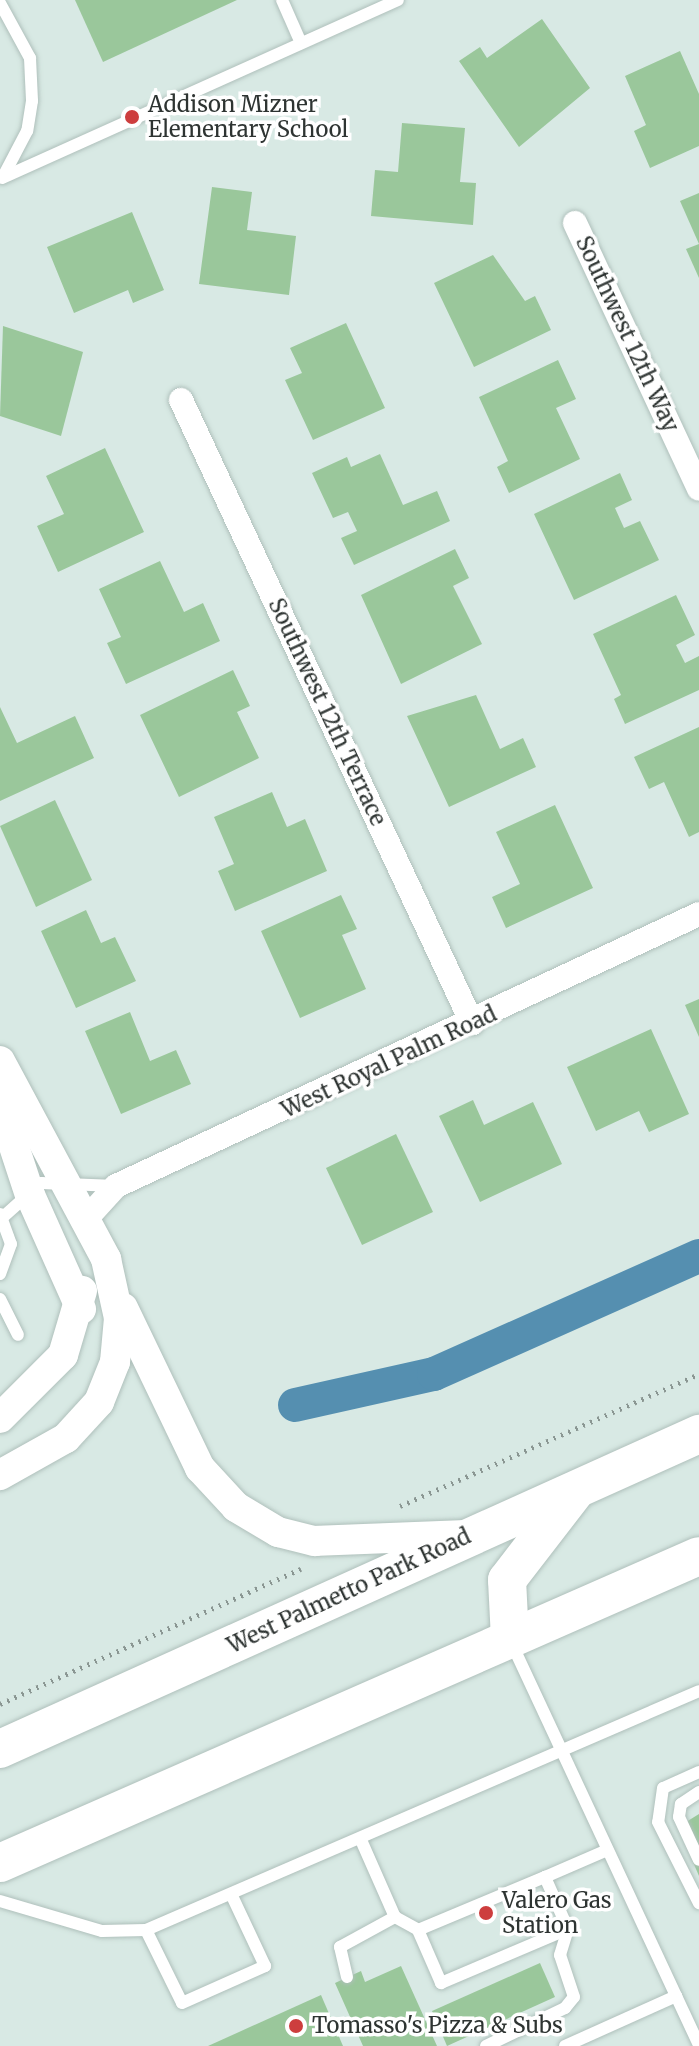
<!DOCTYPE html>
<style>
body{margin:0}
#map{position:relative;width:699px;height:2046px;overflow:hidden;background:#d8e9e4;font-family:Merriweather,serif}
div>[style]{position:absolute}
.canal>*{height:34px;margin:-17px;padding:0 17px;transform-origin:17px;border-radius:17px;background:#558fb0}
.building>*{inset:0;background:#9ac79b}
.path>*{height:5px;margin-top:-2.5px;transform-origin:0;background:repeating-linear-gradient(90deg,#8a9692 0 2px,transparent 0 8px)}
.roads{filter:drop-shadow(0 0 2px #afc0bb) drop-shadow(0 0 2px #afc0bb)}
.service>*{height:12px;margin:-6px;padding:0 6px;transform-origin:6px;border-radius:6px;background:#fff}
.minor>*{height:24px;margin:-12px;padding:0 12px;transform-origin:12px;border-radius:12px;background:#fff}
.tertiary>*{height:30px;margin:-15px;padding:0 15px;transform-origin:15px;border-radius:15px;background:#fff}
.primary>*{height:38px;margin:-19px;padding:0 19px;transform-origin:19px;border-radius:19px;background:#fff}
.dots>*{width:22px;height:22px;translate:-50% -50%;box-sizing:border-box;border:4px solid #fff;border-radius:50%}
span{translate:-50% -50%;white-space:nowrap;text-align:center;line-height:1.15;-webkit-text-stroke:7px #fff;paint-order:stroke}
.poi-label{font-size:22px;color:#2e3432}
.left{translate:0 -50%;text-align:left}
.street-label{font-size:22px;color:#2e3432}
</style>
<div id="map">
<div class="canal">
<i style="left:295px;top:1405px;width:142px;rotate:-12.6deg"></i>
<i style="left:434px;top:1374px;width:290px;rotate:-24deg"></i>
</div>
<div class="building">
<i style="clip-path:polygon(75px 0,237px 0,103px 62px)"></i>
<i style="clip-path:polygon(542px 19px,590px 88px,519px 147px,459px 61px,480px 47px,487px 58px)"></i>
<i style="clip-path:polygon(680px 51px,699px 94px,699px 146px,650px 168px,634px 131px,646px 125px,625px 76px)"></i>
<i style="clip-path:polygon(402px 123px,465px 128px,460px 182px,476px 183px,473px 225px,371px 216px,375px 170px,398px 172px)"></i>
<i style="clip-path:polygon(212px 187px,252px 192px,247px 230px,296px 236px,289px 295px,199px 284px)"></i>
<i style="clip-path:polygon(699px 193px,699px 244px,680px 201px)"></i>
<i style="clip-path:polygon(132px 212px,164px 290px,133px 303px,128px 290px,74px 313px,47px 247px)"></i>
<i style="clip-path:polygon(699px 244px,699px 278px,686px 249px)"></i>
<i style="clip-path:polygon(493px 255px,525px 301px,535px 296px,551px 330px,474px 367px,434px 283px)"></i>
<i style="clip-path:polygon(346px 323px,385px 408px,313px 440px,285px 380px,302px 373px,290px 348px)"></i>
<i style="clip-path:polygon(3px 326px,83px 352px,61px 436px,0 416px)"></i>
<i style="clip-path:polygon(558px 360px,576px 399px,556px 408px,580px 459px,509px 493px,497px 467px,508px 461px,479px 397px)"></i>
<i style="clip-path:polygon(105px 448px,144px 532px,58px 572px,37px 526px,64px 514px,46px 476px)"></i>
<i style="clip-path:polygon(380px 454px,403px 505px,437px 491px,450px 521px,354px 565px,341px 538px,357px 531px,348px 512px,333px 518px,312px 473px,347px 457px,351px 467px)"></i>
<i style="clip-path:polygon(620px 473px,632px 500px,615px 508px,624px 528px,640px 521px,659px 560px,574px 600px,534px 514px)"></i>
<i style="clip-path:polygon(455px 549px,469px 578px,453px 586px,482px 644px,401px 684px,361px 595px)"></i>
<i style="clip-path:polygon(160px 561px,184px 612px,203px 603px,220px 641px,126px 684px,107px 643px,121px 637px,99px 589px)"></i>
<i style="clip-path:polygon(676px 595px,695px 635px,676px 645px,685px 663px,699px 656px,699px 690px,625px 724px,614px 699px,621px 695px,593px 634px)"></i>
<i style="clip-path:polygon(233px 670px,250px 706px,237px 712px,259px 758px,179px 797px,140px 715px)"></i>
<i style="clip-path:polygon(476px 695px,500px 749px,523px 738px,536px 767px,449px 807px,407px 716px)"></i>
<i style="clip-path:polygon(0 707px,17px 743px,75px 716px,94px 758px,0 801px)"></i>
<i style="clip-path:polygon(699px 727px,699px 832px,689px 837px,664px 782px,649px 789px,634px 757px)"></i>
<i style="clip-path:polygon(272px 792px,287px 827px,305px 819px,327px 871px,235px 911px,218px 871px,234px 864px,214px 817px)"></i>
<i style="clip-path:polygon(55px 800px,92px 880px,36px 907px,0 826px)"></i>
<i style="clip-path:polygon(555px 805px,593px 888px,506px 928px,492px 897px,520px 884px,496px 832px)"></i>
<i style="clip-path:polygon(341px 895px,357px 929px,342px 935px,366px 989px,300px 1018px,261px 931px)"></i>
<i style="clip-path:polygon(86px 910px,101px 943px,115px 937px,136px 981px,76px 1008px,41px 931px)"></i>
<i style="clip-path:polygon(699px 999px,699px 1037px,685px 1005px)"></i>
<i style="clip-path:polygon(130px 1012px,150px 1061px,176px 1050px,191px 1084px,121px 1114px,85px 1031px)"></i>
<i style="clip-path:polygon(651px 1029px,689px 1114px,649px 1132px,639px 1111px,596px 1131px,567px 1067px)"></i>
<i style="clip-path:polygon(473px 1100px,484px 1125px,533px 1102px,562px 1164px,480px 1202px,439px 1116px)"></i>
<i style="clip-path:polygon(396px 1134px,433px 1212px,362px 1245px,326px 1168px)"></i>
<i style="clip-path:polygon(699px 1814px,699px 1876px,678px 1827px)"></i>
<i style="clip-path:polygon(540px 1963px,555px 1997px,447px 2046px,432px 2011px)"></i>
<i style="clip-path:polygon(401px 1966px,437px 2046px,363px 2046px,335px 1983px,361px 1971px,365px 1982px)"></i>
<i style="clip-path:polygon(321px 1995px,343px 2046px,208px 2046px)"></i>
</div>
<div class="path">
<i style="left:400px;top:1506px;width:327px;rotate:-23.8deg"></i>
<i style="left:0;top:1704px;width:330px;rotate:-24.2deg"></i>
</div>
<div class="roads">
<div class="service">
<i style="left:282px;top:0;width:47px;rotate:66.2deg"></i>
<i style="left:0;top:3px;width:63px;rotate:61.4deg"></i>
<i style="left:30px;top:58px;width:43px;rotate:87.3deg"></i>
<i style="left:32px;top:101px;width:30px;rotate:99deg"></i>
<i style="left:27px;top:131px;width:52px;rotate:117.6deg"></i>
<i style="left:2px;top:178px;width:434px;rotate:-24.2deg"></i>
<i style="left:0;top:1214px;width:32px;rotate:70deg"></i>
<i style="left:11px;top:1244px;width:32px;rotate:110deg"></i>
<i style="left:3px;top:1217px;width:51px;rotate:-41.8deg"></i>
<i style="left:41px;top:1183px;width:75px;rotate:2.3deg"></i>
<i style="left:0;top:1299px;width:40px;rotate:63.4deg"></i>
<i style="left:511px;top:1642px;width:445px;rotate:65deg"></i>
<i style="left:699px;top:1772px;width:39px;rotate:156deg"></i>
<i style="left:663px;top:1788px;width:34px;rotate:98deg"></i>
<i style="left:658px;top:1822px;width:91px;rotate:63.2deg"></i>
<i style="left:699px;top:1792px;width:22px;rotate:146deg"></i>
<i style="left:681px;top:1804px;width:13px;rotate:99deg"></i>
<i style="left:679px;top:1817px;width:47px;rotate:65.1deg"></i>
<i style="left:361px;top:1840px;width:84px;rotate:66.2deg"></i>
<i style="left:395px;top:1917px;width:26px;rotate:29deg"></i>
<i style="left:418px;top:1930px;width:58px;rotate:66.5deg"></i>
<i style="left:441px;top:1983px;width:138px;rotate:-23deg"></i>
<i style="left:568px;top:1929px;width:57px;rotate:-113.9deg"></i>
<i style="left:545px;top:1877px;width:68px;rotate:-23.5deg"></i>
<i style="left:0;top:1901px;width:106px;rotate:16.4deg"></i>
<i style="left:102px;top:1931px;width:44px;rotate:-1.3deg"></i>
<i style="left:146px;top:1930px;width:602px;rotate:-23.37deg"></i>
<i style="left:146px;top:1930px;width:81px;rotate:63.7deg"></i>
<i style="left:182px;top:2003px;width:91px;rotate:-24deg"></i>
<i style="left:265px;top:1966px;width:77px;rotate:-115.2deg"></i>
<i style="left:418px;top:1930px;width:138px;rotate:-22.7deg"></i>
<i style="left:347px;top:1977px;width:31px;rotate:-103deg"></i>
<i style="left:340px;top:1947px;width:63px;rotate:-28.6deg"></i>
<i style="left:486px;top:2046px;width:88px;rotate:-25.7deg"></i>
<i style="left:565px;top:2008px;width:14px;rotate:-51deg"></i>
<i style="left:574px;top:1997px;width:44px;rotate:-108.4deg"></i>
<i style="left:560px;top:1955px;width:27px;rotate:-73deg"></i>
<i style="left:565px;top:2046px;width:122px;rotate:-24.2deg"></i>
</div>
<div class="minor">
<i style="left:575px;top:223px;width:293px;rotate:65deg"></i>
<i style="left:181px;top:400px;width:688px;rotate:64.96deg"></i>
<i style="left:87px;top:1218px;width:43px;rotate:-47.8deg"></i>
<i style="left:116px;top:1186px;width:643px;rotate:-25.01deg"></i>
</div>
<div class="tertiary">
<i style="left:0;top:1061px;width:225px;rotate:61.8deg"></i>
<i style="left:106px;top:1259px;width:60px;rotate:77.6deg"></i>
<i style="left:119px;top:1318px;width:44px;rotate:95.2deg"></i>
<i style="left:115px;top:1362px;width:43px;rotate:111.8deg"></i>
<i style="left:99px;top:1402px;width:49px;rotate:132.5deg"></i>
<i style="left:66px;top:1438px;width:76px;rotate:150.7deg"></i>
<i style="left:9px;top:1079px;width:35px;rotate:100deg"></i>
<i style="left:3px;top:1113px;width:86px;rotate:71.8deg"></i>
<i style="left:30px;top:1195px;width:125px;rotate:65.9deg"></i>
<i style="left:123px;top:1308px;width:178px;rotate:64.3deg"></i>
<i style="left:200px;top:1468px;width:53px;rotate:47.3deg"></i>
<i style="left:236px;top:1507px;width:49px;rotate:30.8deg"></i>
<i style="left:278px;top:1532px;width:38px;rotate:14deg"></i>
<i style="left:315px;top:1541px;width:149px;rotate:-2.3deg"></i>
<i style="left:0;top:1418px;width:89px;rotate:-45deg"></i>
<i style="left:63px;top:1355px;width:67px;rotate:-73.5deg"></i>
</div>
<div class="primary">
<i style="left:510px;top:1639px;width:59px;rotate:-92.9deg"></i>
<i style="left:507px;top:1580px;width:110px;rotate:-52.4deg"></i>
<i style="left:0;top:1749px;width:767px;rotate:-24.26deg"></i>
<i style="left:0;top:1863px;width:763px;rotate:-23.71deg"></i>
</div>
</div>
<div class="dots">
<i style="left:132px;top:117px;background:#cd3e3e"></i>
<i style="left:486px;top:1913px;background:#cd3e3e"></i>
<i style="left:296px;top:2026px;background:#cd3e3e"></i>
</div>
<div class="poi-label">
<span class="left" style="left:148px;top:117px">Addison Mizner<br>Elementary School</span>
<span class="left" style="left:502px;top:1913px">Valero Gas<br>Station</span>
<span class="left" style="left:312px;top:2026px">Tomasso's Pizza &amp; Subs</span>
</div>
<div class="street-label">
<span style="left:627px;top:334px;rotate:65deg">Southwest 12th Way</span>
<span style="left:327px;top:712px;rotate:65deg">Southwest 12th Terrace</span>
<span style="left:389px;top:1062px;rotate:-25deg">West Royal Palm Road</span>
<span style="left:349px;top:1591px;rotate:-25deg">West Palmetto Park Road</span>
</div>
</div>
